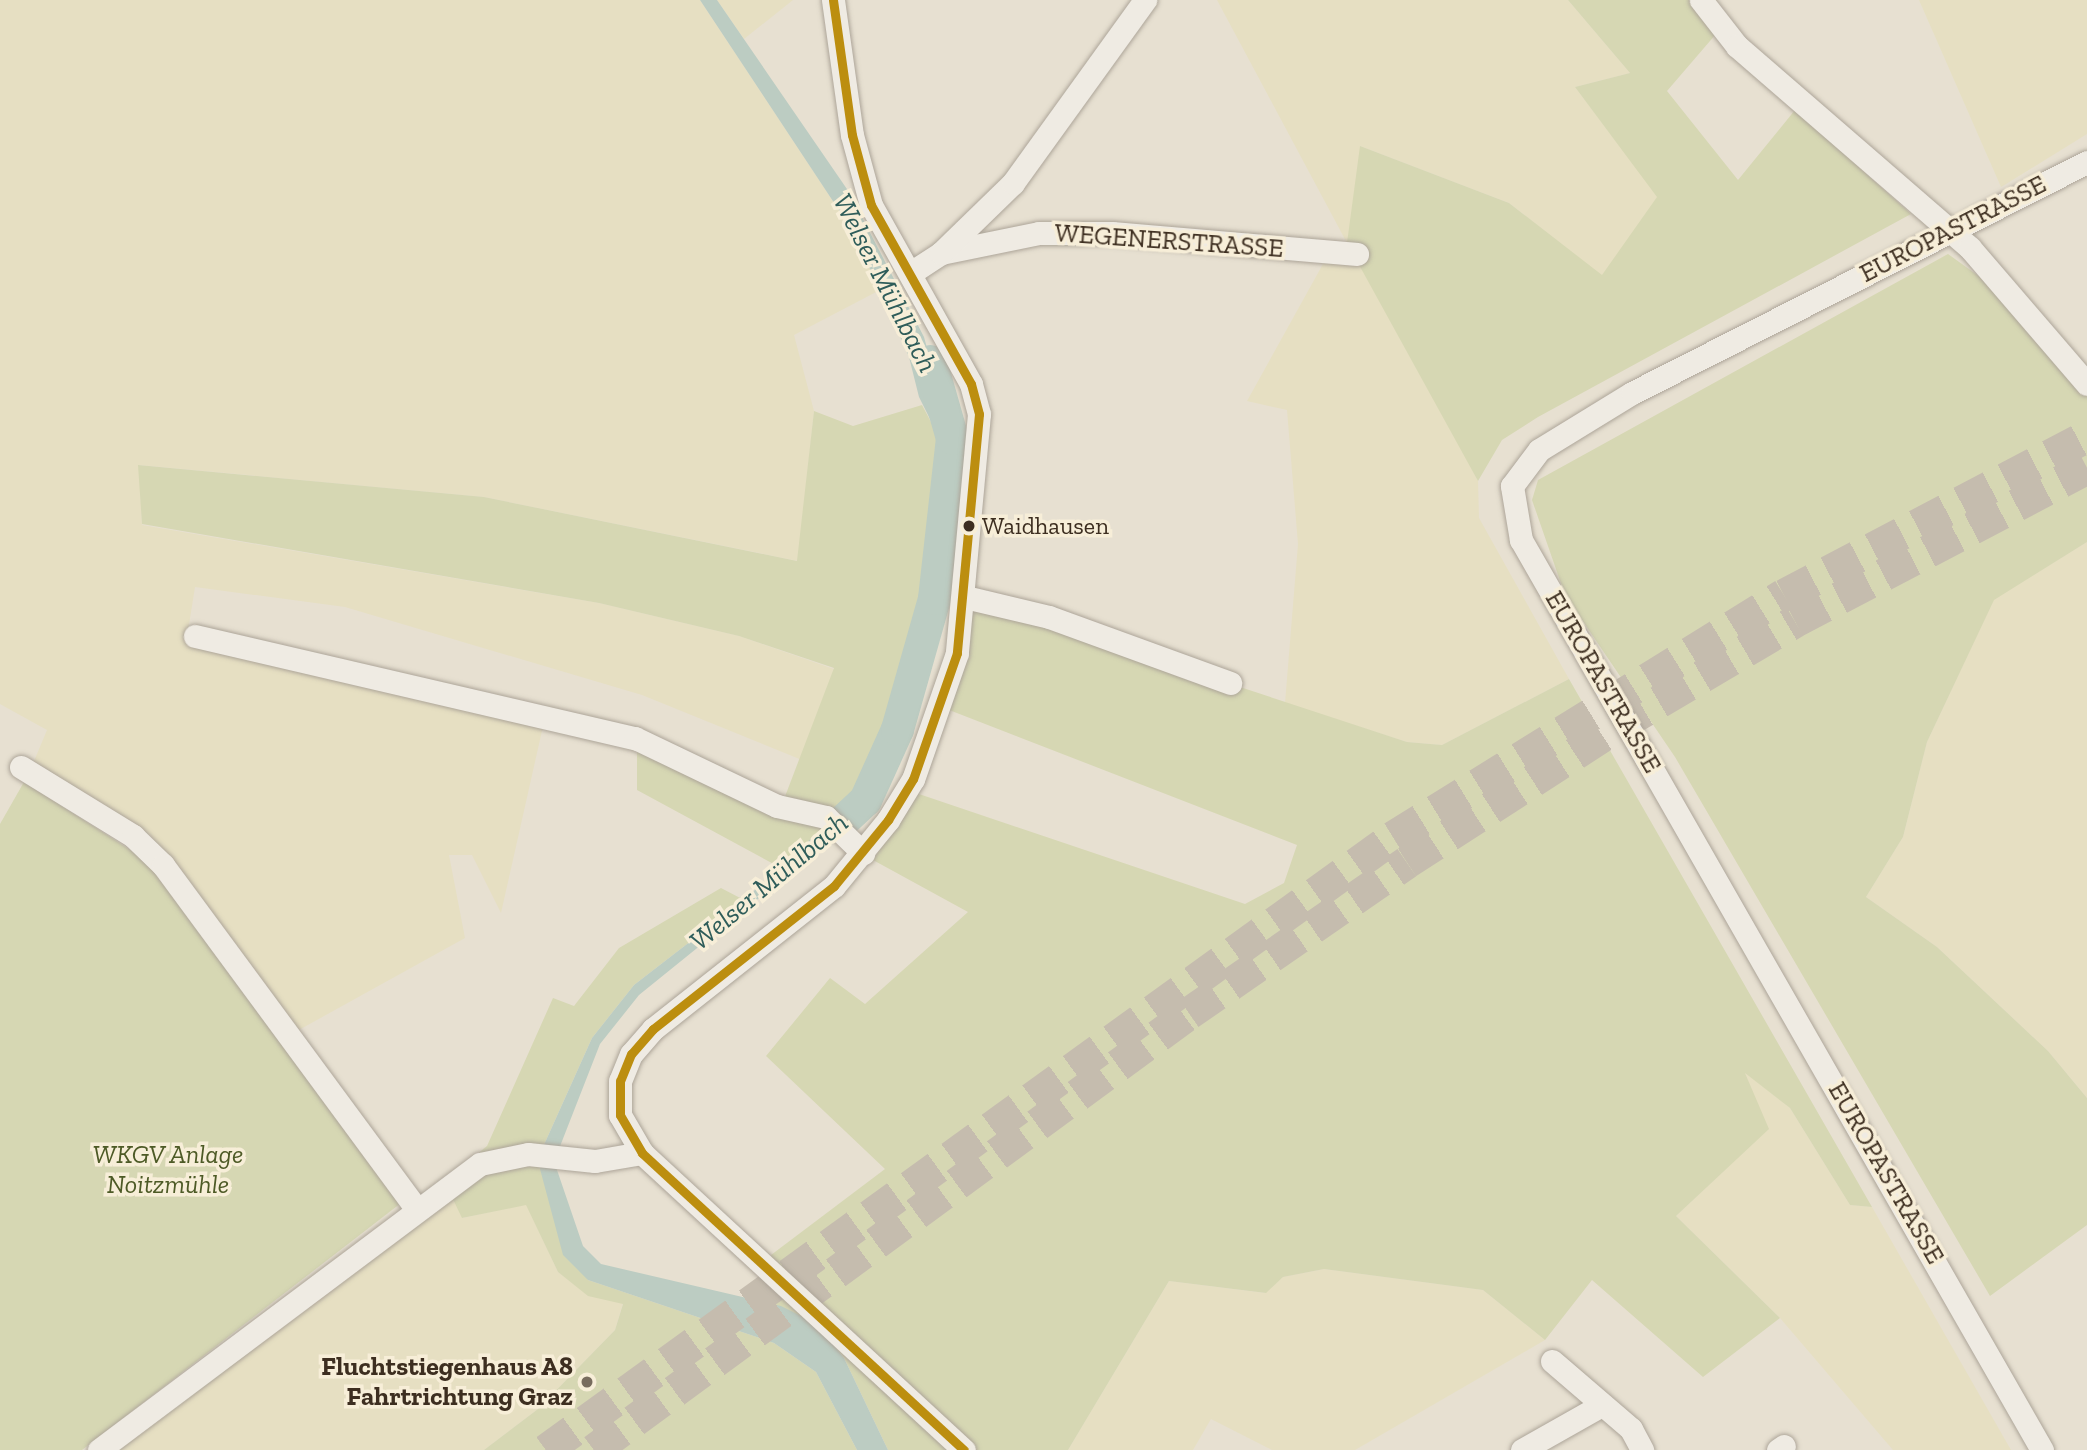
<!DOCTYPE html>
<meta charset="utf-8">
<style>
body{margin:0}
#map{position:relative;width:2087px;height:1450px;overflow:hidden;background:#e7e0d1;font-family:"Zilla Slab",serif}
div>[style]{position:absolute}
.farmland>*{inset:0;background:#e6dfc2}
.green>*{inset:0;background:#d6d7b3}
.water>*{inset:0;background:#bcccc2}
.river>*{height:33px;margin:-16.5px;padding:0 16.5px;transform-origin:16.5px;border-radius:16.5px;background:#bcccc2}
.highway-tunnel>*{height:33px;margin-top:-16.5px;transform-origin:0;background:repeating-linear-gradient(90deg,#c5bcae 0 33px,transparent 0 50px)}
.roads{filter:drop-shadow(0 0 2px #ada599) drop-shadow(0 0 2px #ada599)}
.minor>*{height:23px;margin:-11.5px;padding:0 11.5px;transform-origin:11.5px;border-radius:11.5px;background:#efebe3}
.bus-1>*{height:9px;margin:-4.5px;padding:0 4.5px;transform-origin:4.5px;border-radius:4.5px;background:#bc8e0f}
.dots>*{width:19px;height:19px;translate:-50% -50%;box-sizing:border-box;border:4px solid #f7eed8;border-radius:50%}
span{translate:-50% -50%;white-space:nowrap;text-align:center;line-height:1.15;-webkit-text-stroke:7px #f7eed8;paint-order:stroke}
.bus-label{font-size:24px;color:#3d2e20}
.left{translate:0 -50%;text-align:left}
.street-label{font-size:26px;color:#3d2e20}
.park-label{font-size:26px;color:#4d5a26;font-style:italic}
.poi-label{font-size:26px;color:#3d2e20;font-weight:700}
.right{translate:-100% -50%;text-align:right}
.water-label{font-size:28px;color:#2f5d5a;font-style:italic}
</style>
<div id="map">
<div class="farmland">
<i style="clip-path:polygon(0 0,700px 0,854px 233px,880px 290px,794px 335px,814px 411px,798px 561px,484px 497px,139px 465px,142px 525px,599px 603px,739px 636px,834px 669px,802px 760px,642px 695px,345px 607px,195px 587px,188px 631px,546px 713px,501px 913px,472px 855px,449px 855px,465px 938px,297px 1031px,150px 835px,32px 766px,47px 730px,0 704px)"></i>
<i style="clip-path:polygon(717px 0,793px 0,744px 39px)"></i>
<i style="clip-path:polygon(1217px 0,1568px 0,1630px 73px,1575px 87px,1658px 197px,1602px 276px,1509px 203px,1360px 146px,1428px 383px,1478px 481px,1479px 518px,1569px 679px,1442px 745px,1407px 742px,1285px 703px,1298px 544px,1287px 410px,1247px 401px,1328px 255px,1347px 243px)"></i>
<i style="clip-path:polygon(1919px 0,2087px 0,2087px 134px,2001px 187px)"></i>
<i style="clip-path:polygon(2087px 542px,2087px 1098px,2048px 1051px,1937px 947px,1866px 897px,1903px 837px,1927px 742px,1994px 599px)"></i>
<i style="clip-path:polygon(1744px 1071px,1790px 1108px,1850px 1205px,1872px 1207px,2011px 1450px,1893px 1450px,1780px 1318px,1676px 1216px,1768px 1129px)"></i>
<i style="clip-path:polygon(451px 1196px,463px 1218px,526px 1204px,558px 1272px,588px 1295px,623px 1303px,615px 1330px,538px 1409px,484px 1450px,116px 1450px)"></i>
<i style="clip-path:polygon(1324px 1269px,1483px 1290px,1545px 1340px,1355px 1450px,1272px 1450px,1211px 1419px,1193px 1450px,1068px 1450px,1169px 1281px,1265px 1293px,1283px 1277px)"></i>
</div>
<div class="green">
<i style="clip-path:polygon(1568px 0,1690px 0,1716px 34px,1667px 91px,1738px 180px,1795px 110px,1911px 214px,1538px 417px,1502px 440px,1478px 481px,1347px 243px,1360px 146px,1509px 203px,1602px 275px,1657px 197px,1575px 87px,1630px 73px)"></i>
<i style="clip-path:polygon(1948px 254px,1998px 290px,2087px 396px,2087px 542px,1994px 600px,1927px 742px,1903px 837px,1866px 897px,1937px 947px,2048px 1051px,2087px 1098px,2087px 1225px,1990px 1296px,1675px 757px,1565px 595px,1532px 500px,1538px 480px)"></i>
<i style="clip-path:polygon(922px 405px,939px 437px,927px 594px,892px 722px,861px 793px,781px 868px,637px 790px,637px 739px,781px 807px,834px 668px,739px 636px,599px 603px,142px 524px,138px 465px,484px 497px,797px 561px,814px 411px,853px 426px)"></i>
<i style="clip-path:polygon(972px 599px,1407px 742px,1442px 745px,1569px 679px,1872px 1207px,1850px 1205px,1790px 1108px,1745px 1073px,1769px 1129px,1676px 1216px,1780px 1318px,1703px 1377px,1592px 1280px,1545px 1340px,1483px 1290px,1324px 1269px,1283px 1277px,1266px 1293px,1169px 1281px,1068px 1450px,888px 1450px,844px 1358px,817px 1324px,755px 1300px,771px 1255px,885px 1169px,766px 1056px,830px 978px,865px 1004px,968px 912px,873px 860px,916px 793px,1245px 904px,1284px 883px,1297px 845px,944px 708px)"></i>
<i style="clip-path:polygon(24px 782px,157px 867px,401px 1203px,82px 1450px,0 1450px,0 824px)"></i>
<i style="clip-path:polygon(721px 888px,744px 900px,634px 985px,592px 1038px,543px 1147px,588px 1280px,774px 1343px,816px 1372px,857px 1450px,484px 1450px,538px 1409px,615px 1330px,623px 1304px,588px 1296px,558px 1272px,526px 1205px,462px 1218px,444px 1181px,487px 1146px,553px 998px,574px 1006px,619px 948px)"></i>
</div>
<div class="water">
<i style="clip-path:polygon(700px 0,717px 0,849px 192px,924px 337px,952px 438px,934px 598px,897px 729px,865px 800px,837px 835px,639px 995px,600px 1044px,557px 1154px,557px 1170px,583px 1246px,601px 1264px,781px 1306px,817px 1324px,844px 1358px,888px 1450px,857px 1450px,816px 1372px,774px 1343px,588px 1280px,563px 1255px,540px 1169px,543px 1147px,592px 1038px,634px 985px,744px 900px,861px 793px,892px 722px,927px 594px,939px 437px,919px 397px,909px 357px,854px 233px)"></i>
</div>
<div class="river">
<i style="left:838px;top:825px;width:37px;rotate:-43deg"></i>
<i style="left:865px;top:800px;width:78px;rotate:-65.7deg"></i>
<i style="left:897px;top:729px;width:136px;rotate:-74.2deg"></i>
<i style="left:934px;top:598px;width:161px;rotate:-83.6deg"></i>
<i style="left:952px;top:438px;width:80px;rotate:-105.9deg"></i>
</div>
<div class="highway-tunnel">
<i style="left:546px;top:1450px;width:1046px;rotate:-35.89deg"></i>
<i style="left:1393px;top:837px;width:460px;rotate:-31.8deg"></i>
<i style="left:1784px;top:595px;width:342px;rotate:-27.7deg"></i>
<i style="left:594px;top:1450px;width:738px;rotate:-36.3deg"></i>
<i style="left:1189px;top:1013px;width:265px;rotate:-34.7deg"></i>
<i style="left:1407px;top:862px;width:249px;rotate:-32.9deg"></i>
<i style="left:1616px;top:727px;width:208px;rotate:-30.6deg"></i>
<i style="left:1795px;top:621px;width:330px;rotate:-27.7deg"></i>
</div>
<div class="roads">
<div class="minor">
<i style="left:833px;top:0;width:136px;rotate:82deg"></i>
<i style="left:852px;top:135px;width:73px;rotate:74.8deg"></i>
<i style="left:871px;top:205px;width:205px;rotate:60.8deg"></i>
<i style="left:971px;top:384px;width:31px;rotate:75deg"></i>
<i style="left:979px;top:414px;width:240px;rotate:95.3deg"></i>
<i style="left:957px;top:653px;width:133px;rotate:109.2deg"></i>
<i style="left:913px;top:779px;width:48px;rotate:121.4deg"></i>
<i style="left:888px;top:820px;width:85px;rotate:129.3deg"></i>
<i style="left:834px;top:886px;width:231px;rotate:141.7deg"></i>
<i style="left:653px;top:1029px;width:33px;rotate:131deg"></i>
<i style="left:631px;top:1054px;width:29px;rotate:112deg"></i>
<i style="left:620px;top:1081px;width:34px;rotate:90deg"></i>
<i style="left:620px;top:1115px;width:44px;rotate:59.9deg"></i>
<i style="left:642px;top:1153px;width:438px;rotate:42.7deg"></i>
<i style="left:1701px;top:0;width:58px;rotate:52deg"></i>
<i style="left:1737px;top:46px;width:308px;rotate:40.9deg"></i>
<i style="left:1970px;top:248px;width:179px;rotate:49.3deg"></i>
<i style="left:941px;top:253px;width:100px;rotate:-11.5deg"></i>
<i style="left:1039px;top:233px;width:73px"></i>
<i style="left:1112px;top:233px;width:246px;rotate:4.9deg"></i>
<i style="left:912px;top:272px;width:35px;rotate:-33deg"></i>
<i style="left:941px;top:253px;width:100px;rotate:-44.2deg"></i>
<i style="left:1013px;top:183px;width:226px;rotate:-54.2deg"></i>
<i style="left:965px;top:597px;width:86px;rotate:13.4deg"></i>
<i style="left:1049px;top:617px;width:193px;rotate:20deg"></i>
<i style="left:195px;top:636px;width:452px;rotate:13.1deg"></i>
<i style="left:635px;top:738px;width:157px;rotate:25.6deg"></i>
<i style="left:777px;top:806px;width:50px;rotate:12.7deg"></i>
<i style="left:826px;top:817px;width:52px;rotate:44.2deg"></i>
<i style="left:21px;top:767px;width:132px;rotate:31.6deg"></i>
<i style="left:133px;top:836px;width:42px;rotate:44deg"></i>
<i style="left:163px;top:865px;width:425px;rotate:53.6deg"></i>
<i style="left:1552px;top:1361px;width:104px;rotate:40.7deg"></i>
<i style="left:1631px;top:1429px;width:24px;rotate:62deg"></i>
<i style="left:99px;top:1450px;width:476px;rotate:-36.9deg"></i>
<i style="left:480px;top:1164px;width:49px;rotate:-11.8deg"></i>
<i style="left:528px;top:1154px;width:67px;rotate:6deg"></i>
<i style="left:595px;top:1161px;width:48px;rotate:-9.7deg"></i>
<i style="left:1522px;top:1450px;width:92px;rotate:-29.4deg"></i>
<i style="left:1778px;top:1450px;width:7px;rotate:-34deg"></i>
<i style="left:2042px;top:1450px;width:1049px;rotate:-119.79deg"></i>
<i style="left:1521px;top:540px;width:55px;rotate:-99.5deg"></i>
<i style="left:1512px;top:486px;width:45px;rotate:-53.1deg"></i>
<i style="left:1539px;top:450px;width:109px;rotate:-31.5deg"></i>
<i style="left:1632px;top:393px;width:510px;rotate:-26.92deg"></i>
</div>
</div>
<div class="bus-1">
<i style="left:833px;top:0;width:136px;rotate:82deg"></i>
<i style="left:852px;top:135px;width:73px;rotate:74.8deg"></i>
<i style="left:871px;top:205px;width:205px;rotate:60.8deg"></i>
<i style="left:971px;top:384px;width:31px;rotate:75deg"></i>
<i style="left:979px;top:414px;width:240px;rotate:95.3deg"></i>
<i style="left:957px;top:653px;width:133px;rotate:109.2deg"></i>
<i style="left:913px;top:779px;width:48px;rotate:121.4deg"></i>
<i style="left:888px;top:820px;width:85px;rotate:129.3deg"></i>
<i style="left:834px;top:886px;width:231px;rotate:141.7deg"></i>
<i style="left:653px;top:1029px;width:33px;rotate:131deg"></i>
<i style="left:631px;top:1054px;width:29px;rotate:112deg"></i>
<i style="left:620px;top:1081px;width:34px;rotate:90deg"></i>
<i style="left:620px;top:1115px;width:44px;rotate:59.9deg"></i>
<i style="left:642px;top:1153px;width:438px;rotate:42.7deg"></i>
</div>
<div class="dots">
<i style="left:969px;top:526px;background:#3d2e20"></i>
<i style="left:587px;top:1382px;background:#786c5e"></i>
</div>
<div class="bus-label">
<span class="left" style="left:982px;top:526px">Waidhausen</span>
</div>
<div class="street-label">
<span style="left:1953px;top:229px;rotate:-27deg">EUROPASTRASSE</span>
<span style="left:1169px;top:241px;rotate:4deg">WEGENERSTRASSE</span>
<span style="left:1603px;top:682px;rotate:60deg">EUROPASTRASSE</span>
<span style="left:1886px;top:1173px;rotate:60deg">EUROPASTRASSE</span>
</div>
<div class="park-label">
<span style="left:168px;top:1170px">WKGV Anlage<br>Noitzmühle</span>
</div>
<div class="poi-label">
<span class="right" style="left:573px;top:1382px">Fluchtstiegenhaus A8<br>Fahrtrichtung Graz</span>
</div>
<div class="water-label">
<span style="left:885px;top:283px;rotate:63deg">Welser Mühlbach</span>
<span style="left:769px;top:882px;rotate:-40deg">Welser Mühlbach</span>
</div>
</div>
